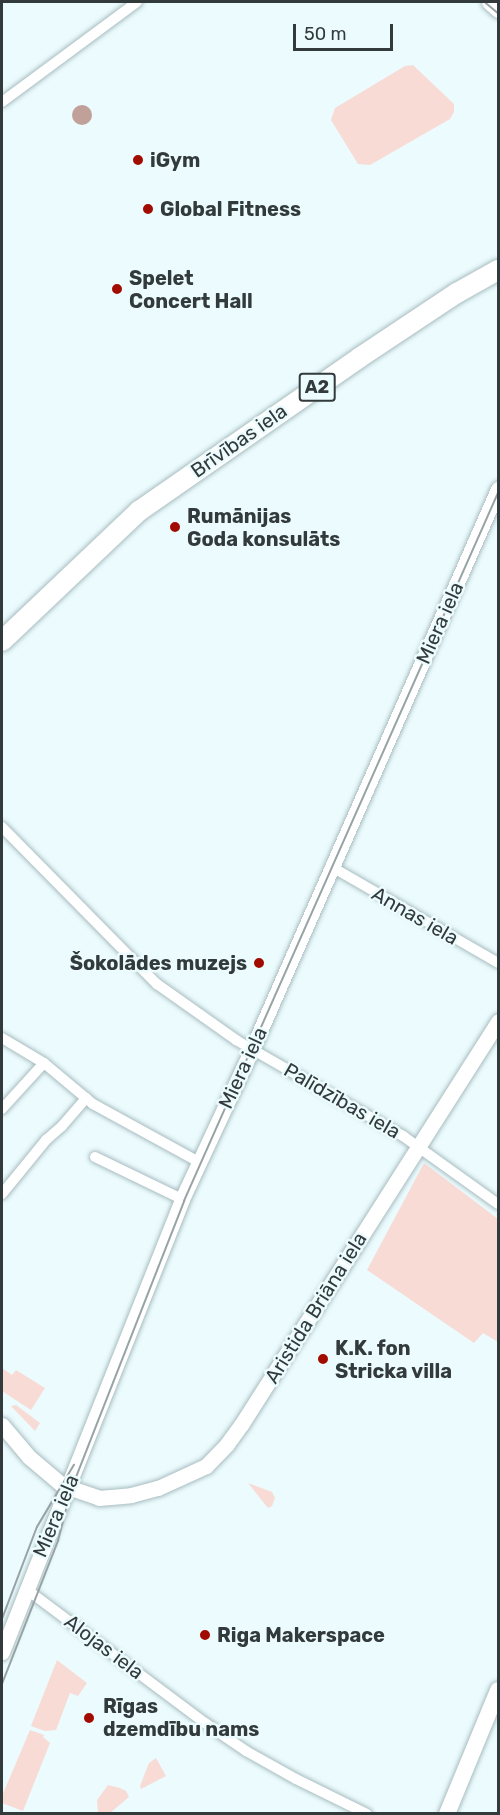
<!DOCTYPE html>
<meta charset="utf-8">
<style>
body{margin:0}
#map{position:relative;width:500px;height:1815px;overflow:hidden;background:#ebfbfe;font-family:Rubik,sans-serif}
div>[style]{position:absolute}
.green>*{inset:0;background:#f9dbd5}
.water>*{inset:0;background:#c1a09a}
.round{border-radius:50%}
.roads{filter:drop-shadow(0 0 2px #a8bcbf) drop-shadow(0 0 2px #a8bcbf)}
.street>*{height:10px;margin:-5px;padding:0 5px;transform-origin:5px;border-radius:5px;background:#fff}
.secondary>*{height:15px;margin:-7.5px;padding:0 7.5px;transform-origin:7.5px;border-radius:7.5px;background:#fff}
.primary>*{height:16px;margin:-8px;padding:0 8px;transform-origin:8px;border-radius:8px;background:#fff}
.highway>*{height:20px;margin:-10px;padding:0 10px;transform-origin:10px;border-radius:10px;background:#fff}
.tram>*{height:1.5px;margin:-0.75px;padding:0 0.75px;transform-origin:0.75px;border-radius:0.75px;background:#97a3a5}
.dots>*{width:16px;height:16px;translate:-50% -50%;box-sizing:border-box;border:3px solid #ebfbfe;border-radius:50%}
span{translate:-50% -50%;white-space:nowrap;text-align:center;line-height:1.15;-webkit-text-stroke:5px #ebfbfe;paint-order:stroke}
.shield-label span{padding:2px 4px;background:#ebfbfe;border:2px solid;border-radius:4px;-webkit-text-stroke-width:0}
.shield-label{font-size:18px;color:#323a3b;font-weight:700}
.poi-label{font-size:20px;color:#323a3b;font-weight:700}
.left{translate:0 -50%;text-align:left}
.right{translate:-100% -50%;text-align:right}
.street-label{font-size:20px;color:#323a3b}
.frame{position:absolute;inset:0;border:3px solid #323a3b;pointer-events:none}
.scale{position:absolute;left:293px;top:24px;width:100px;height:27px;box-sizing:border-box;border:3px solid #323a3b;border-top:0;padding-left:8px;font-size:18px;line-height:21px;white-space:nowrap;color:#323a3b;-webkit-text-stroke:4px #ebfbfe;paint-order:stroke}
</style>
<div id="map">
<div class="green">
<i style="clip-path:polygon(413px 65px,454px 104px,454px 112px,450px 119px,370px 165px,358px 164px,331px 120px,335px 108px,405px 66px)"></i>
<i style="clip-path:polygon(424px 1163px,498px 1219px,498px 1342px,483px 1333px,474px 1343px,367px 1270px)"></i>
<i style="clip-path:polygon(2px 1368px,12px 1375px,16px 1370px,45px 1388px,31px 1410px,2px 1391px)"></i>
<i style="clip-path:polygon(16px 1405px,40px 1423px,35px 1431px,11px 1406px)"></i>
<i style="clip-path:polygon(248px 1483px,272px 1492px,275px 1498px,272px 1506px,268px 1508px)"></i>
<i style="clip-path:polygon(57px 1660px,87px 1683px,78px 1696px,70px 1693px,56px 1730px,45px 1731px,31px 1726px)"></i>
<i style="clip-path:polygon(30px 1730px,44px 1735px,43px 1737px,50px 1743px,23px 1811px,2px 1803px,2px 1796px)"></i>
<i style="clip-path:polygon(156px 1758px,166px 1776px,141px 1789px,140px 1786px,149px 1763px)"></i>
<i style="clip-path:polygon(108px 1785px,120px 1788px,126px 1791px,129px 1797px,110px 1813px,98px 1813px,97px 1800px)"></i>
</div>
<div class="water">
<i class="round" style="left:72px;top:105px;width:20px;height:20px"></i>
</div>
<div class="roads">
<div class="street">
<i style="left:2px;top:102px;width:168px;rotate:-36.5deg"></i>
<i style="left:2px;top:827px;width:221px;rotate:45.4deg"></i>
<i style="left:157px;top:984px;width:97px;rotate:35.3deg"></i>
<i style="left:236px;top:1040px;width:193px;rotate:29.9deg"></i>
<i style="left:403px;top:1136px;width:117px;rotate:35.6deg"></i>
<i style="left:332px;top:867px;width:192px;rotate:30deg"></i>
<i style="left:2px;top:1038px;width:49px;rotate:30.8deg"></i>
<i style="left:2px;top:1109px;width:62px;rotate:-47.6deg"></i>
<i style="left:44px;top:1063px;width:64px;rotate:39.9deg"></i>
<i style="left:93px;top:1104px;width:121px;rotate:28.7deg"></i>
<i style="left:95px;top:1157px;width:97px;rotate:25.8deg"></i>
<i style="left:2px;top:1194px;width:70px;rotate:-50.8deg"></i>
<i style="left:46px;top:1140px;width:21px;rotate:-41deg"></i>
<i style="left:62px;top:1126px;width:37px;rotate:-49deg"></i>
<i style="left:26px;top:1589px;width:224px;rotate:36.8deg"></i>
<i style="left:205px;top:1723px;width:50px;rotate:34.3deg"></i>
<i style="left:246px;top:1751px;width:57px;rotate:29.2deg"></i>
<i style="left:296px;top:1779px;width:79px;rotate:26.2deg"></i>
</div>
<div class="secondary">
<i style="left:489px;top:2px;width:12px;rotate:42deg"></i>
<i style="left:2px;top:1425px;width:42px;rotate:49.8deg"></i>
<i style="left:29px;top:1457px;width:43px;rotate:40.3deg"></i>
<i style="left:62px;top:1485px;width:39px;rotate:19deg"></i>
<i style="left:99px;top:1498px;width:32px;rotate:-5deg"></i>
<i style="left:131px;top:1495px;width:28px;rotate:-15deg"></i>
<i style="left:158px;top:1488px;width:53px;rotate:-24.6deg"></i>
<i style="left:206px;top:1466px;width:30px;rotate:-46deg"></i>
<i style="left:227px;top:1444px;width:24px;rotate:-54deg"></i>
<i style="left:241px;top:1425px;width:479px;rotate:-57.5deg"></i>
<i style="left:2px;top:1652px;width:487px;rotate:-68.3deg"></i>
<i style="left:182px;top:1199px;width:166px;rotate:-65deg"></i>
<i style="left:252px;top:1049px;width:612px;rotate:-66.28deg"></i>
</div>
<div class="primary">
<i style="left:447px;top:1814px;width:134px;rotate:-67.6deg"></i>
</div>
<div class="highway">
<i style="left:2px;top:641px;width:189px;rotate:-43.5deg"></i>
<i style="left:139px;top:511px;width:268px;rotate:-34.8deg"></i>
<i style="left:359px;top:358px;width:118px;rotate:-33.6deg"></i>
<i style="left:457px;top:293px;width:47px;rotate:-29.3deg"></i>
</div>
</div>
<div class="tram">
<i style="left:485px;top:2px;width:17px;rotate:40deg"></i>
<i style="left:2px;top:1619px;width:98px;rotate:-69.2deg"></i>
<i style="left:37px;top:1527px;width:72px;rotate:-59.2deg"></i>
<i style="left:2px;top:1684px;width:154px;rotate:-68.6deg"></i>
<i style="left:58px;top:1541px;width:53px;rotate:-75.7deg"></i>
<i style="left:71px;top:1490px;width:310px;rotate:-68.6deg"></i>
<i style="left:184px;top:1201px;width:775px;rotate:-66.08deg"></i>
</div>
<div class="dots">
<i style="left:138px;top:160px;background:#a20c00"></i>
<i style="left:148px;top:209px;background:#a20c00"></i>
<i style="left:117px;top:289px;background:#a20c00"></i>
<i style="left:175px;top:527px;background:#a20c00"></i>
<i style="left:259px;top:963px;background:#a20c00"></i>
<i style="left:323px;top:1359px;background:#a20c00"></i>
<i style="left:205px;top:1635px;background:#a20c00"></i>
<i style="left:89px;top:1718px;background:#a20c00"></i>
</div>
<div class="shield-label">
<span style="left:317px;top:387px">A2</span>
</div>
<div class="poi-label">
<span class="left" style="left:150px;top:160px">iGym</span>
<span class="left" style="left:160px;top:209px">Global Fitness</span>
<span class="left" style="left:129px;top:290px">Spelet<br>Concert Hall</span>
<span class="left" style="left:187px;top:528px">Rumānijas<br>Goda konsulāts</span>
<span class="right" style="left:247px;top:963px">Šokolādes muzejs</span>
<span class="left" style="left:335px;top:1360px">K.K. fon<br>Stricka villa</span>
<span class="left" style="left:217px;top:1635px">Riga Makerspace</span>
<span class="left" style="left:103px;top:1718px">Rīgas<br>dzemdību nams</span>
</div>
<div class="street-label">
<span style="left:239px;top:441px;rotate:-35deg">Brīvības iela</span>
<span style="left:440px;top:623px;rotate:-66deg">Miera iela</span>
<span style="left:415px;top:916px;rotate:30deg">Annas iela</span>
<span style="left:243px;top:1068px;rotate:-65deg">Miera iela</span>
<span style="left:342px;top:1101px;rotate:30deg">Palīdzības iela</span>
<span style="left:316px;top:1308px;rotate:-58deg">Aristida Briāna iela</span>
<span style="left:56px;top:1516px;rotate:-67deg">Miera iela</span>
<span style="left:104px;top:1647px;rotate:37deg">Alojas iela</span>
</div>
<div class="frame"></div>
<div class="scale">50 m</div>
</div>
